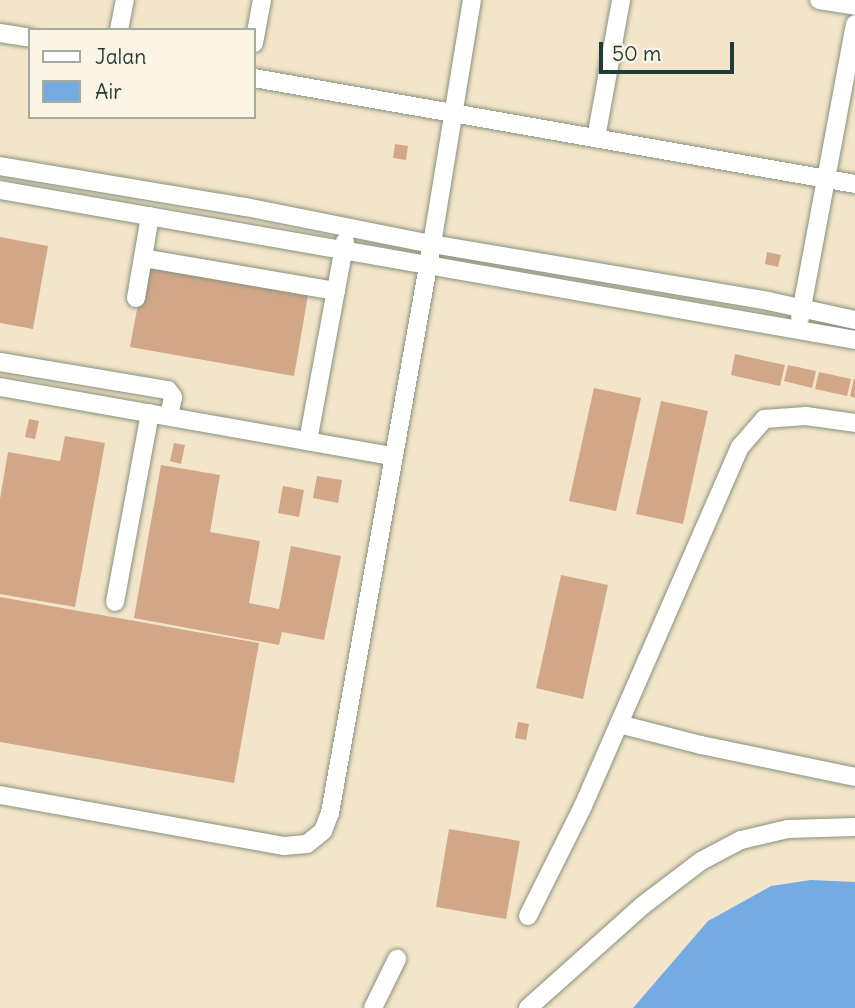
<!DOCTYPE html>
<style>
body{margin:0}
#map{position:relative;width:855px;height:1008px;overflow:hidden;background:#f3e5c9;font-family:Delius,sans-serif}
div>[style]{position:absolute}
.water>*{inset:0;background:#75abe3}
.building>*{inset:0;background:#d2a788}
.roads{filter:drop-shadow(0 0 2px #89917e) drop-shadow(0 0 2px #89917e)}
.minor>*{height:18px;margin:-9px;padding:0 9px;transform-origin:9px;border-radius:9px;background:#fff}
span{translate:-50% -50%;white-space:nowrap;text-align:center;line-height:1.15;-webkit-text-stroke:5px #fcf5e5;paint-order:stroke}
.legend{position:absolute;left:28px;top:28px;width:228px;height:91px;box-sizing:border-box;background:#fcf5e5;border:2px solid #a4ab9e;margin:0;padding:9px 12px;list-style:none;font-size:21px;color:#1f3d34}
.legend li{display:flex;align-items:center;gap:14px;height:35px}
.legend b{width:35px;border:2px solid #a4ab9e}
.scale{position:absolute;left:599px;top:42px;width:135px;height:32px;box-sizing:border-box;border:4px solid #1f3d34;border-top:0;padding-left:9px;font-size:21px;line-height:24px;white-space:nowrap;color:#1f3d34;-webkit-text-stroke:5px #fcf5e5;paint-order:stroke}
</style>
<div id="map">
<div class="water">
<i style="clip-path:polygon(811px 880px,855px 882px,855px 1008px,633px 1008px,708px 921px,771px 886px)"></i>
</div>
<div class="building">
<i style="clip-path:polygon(395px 144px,408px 146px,406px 160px,393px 158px)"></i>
<i style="clip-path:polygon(0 237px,48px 246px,33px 329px,0 323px)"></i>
<i style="clip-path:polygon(767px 252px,781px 255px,778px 267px,765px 264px)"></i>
<i style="clip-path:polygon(145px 266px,308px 295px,294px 376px,130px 347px)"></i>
<i style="clip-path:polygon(735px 354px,785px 365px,780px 386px,731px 375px)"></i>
<i style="clip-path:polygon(788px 365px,816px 371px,812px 388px,784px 381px)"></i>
<i style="clip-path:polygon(819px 372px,851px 379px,847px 396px,815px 389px)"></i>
<i style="clip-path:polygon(854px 379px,855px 379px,855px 398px,850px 396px)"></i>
<i style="clip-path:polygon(594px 388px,641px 398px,616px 511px,569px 501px)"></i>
<i style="clip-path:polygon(661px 401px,708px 411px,683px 524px,636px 514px)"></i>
<i style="clip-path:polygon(29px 419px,39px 421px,35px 439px,25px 437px)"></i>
<i style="clip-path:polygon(65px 436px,105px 443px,75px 607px,0 594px,0 499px,8px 452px,60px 461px)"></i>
<i style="clip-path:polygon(174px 443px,185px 445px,181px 464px,170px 461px)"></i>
<i style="clip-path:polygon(161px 465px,220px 475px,210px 532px,260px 541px,249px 603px,279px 609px,291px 546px,341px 556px,324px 640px,282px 632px,279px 645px,134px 618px)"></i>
<i style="clip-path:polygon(317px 476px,342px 480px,338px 503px,313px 498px)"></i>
<i style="clip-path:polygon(283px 486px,304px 490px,299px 517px,278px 513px)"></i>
<i style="clip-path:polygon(561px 575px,608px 585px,583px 699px,536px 688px)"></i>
<i style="clip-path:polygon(0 597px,259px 643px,234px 783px,0 742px)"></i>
<i style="clip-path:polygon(518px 722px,529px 724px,526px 740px,515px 738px)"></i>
<i style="clip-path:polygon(449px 829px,520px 841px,506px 919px,436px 907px)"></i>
</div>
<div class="roads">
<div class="minor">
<i style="left:819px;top:0;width:36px;rotate:9deg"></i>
<i style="left:119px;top:30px;width:31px;rotate:-79deg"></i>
<i style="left:0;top:33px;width:30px;rotate:9deg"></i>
<i style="left:254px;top:43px;width:44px;rotate:-79.5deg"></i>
<i style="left:254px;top:78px;width:610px;rotate:10deg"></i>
<i style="left:596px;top:138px;width:140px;rotate:-79.7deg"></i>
<i style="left:0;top:166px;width:249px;rotate:9.5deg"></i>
<i style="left:246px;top:207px;width:190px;rotate:11.3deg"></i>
<i style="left:432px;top:244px;width:341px;rotate:9.6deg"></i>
<i style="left:768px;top:301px;width:89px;rotate:12.3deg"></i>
<i style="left:0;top:190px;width:868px;rotate:9.95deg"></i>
<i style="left:143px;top:258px;width:196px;rotate:9.7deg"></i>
<i style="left:136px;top:298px;width:83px;rotate:-80.3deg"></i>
<i style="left:800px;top:318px;width:299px;rotate:-79.4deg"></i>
<i style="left:0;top:362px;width:170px;rotate:9.5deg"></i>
<i style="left:168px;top:390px;width:9px;rotate:54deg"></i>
<i style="left:173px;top:397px;width:19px;rotate:102deg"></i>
<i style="left:0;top:387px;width:398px;rotate:10deg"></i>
<i style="left:308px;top:441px;width:203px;rotate:-79.5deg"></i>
<i style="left:115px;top:602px;width:192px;rotate:-79.5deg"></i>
<i style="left:619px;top:724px;width:85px;rotate:14.4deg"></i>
<i style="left:701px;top:745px;width:157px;rotate:11.7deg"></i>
<i style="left:0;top:795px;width:289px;rotate:10.2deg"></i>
<i style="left:284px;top:846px;width:23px;rotate:-5deg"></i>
<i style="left:307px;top:844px;width:21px;rotate:-39deg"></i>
<i style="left:323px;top:831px;width:19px;rotate:-69deg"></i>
<i style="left:330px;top:813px;width:578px;rotate:-79.84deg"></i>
<i style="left:432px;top:244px;width:247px;rotate:-80.7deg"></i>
<i style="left:528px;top:916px;width:123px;rotate:-63.4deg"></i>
<i style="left:583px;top:806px;width:392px;rotate:-66.4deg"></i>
<i style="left:740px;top:447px;width:37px;rotate:-49deg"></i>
<i style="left:764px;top:419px;width:42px;rotate:-4.1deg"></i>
<i style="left:806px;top:416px;width:49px;rotate:8.1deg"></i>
<i style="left:373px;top:1008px;width:55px;rotate:-63.9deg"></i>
<i style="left:528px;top:1008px;width:153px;rotate:-41.8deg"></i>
<i style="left:642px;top:906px;width:74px;rotate:-37.3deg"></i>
<i style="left:701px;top:861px;width:45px;rotate:-27.7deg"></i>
<i style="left:741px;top:840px;width:48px;rotate:-13.2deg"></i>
<i style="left:788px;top:829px;width:67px;rotate:-1.7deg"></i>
</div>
</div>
<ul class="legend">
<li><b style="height:9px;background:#fff"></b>Jalan</li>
<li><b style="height:19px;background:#75abe3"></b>Air</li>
</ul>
<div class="scale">50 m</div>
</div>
